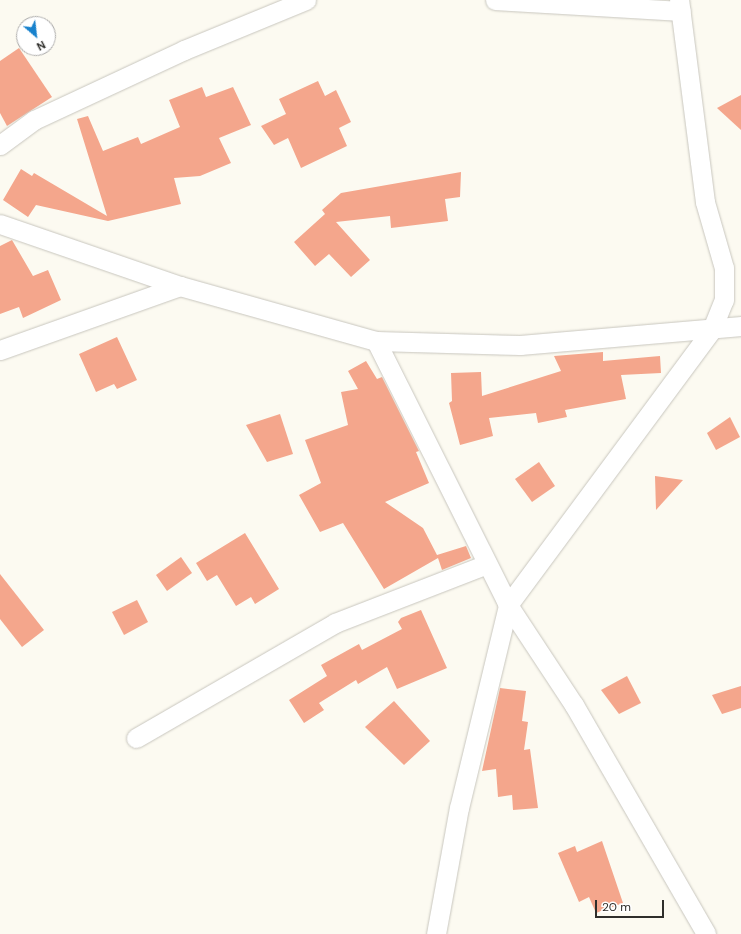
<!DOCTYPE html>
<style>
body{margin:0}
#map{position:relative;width:741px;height:934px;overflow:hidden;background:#fcfaf1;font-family:"DM Sans",sans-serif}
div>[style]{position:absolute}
.building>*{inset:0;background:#f4a68c}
.roads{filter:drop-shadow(0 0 1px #c8c6be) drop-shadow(0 0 1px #c8c6be)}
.street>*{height:19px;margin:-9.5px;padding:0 9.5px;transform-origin:9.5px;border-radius:9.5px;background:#fff}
span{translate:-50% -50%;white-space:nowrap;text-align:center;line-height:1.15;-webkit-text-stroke:3px #fff;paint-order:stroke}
.north{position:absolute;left:16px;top:16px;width:40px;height:40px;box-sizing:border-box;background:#fff;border:1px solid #acabaa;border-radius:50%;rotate:152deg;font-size:11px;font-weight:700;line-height:16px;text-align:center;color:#2f2e2b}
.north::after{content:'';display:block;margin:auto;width:14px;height:18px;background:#1882cd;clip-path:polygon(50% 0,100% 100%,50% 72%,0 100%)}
.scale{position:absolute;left:595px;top:900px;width:69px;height:18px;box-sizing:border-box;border:2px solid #2f2e2b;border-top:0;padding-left:5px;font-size:12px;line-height:14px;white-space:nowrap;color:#2f2e2b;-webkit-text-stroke:3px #fff;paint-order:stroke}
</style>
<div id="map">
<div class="building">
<i style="clip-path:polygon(19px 48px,52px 97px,7px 126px,0 113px,0 61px)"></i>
<i style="clip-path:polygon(318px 81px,325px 96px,336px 90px,351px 122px,339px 128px,347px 146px,301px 168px,288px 138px,274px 145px,261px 126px,286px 114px,279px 99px)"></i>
<i style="clip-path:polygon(202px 87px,206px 97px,233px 87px,251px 125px,219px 138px,231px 163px,200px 176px,174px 178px,181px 204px,108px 221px,36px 205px,28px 217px,3px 200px,21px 169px,32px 176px,34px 173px,107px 216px,77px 119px,88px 116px,103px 151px,138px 137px,141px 144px,180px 127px,169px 100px)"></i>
<i style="clip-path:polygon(741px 95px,741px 130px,717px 108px)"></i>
<i style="clip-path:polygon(461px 172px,460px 197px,445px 199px,448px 221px,391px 228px,390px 216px,336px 222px,370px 260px,351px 277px,329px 254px,315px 266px,294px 242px,325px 214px,322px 210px,341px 193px)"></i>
<i style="clip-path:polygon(12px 240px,33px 276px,48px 270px,61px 300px,23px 318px,19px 307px,0 314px,0 246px)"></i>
<i style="clip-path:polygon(117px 337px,137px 380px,117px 389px,114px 384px,96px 392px,79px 354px)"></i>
<i style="clip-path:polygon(603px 352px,603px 361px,660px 356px,661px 373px,621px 375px,626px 399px,565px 410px,567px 417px,538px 423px,536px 413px,489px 418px,493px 436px,460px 445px,449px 403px,452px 401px,451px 373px,481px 372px,482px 396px,561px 371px,554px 356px)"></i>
<i style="clip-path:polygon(366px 361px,377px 379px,382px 377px,419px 451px,416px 452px,429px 483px,385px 502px,423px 528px,437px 555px,466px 546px,471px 558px,442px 570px,438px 558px,384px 589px,343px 523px,320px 532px,299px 495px,321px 483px,305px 440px,348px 425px,341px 392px,358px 389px,348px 371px)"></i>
<i style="clip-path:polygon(280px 414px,293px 454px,267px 462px,246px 425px)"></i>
<i style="clip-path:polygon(730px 417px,740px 437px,716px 450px,707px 433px)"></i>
<i style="clip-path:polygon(539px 462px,555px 486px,532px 502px,515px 479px)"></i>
<i style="clip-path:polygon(655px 476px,683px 480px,656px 510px)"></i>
<i style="clip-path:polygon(245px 533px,279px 589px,255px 604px,251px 597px,236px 606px,217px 575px,207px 581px,196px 563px)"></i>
<i style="clip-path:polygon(181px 557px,192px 573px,167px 591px,156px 575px)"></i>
<i style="clip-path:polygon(0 574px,44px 630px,22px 647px,0 619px)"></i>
<i style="clip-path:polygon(137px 600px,148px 622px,124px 635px,112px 612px)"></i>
<i style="clip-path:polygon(421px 610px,447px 668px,397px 689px,387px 667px,358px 684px,356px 680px,319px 703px,324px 710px,304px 723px,289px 700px,327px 676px,321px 665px,359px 644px,362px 650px,402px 629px,398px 622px,401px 618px)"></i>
<i style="clip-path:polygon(627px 676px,641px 703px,619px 714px,601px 690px)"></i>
<i style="clip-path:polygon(741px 686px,741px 708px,722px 714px,712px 695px)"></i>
<i style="clip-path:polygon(500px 688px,526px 691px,522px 721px,528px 722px,524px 750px,530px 749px,538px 808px,513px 810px,512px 795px,498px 797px,496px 769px,482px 771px)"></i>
<i style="clip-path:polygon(394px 701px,430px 741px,404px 765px,365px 727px)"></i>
<i style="clip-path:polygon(602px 841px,623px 903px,596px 913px,589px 897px,579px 902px,558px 853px,575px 846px,577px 852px)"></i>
</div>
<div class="roads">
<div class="street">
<i style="left:495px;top:0;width:186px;rotate:3.4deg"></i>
<i style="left:0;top:145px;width:42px;rotate:-36.3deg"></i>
<i style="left:34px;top:120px;width:166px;rotate:-25deg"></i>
<i style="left:184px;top:50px;width:132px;rotate:-22.3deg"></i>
<i style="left:0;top:224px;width:190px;rotate:19deg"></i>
<i style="left:180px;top:286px;width:204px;rotate:15.7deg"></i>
<i style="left:376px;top:341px;width:144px;rotate:1.6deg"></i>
<i style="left:520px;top:345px;width:222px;rotate:-4.9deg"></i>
<i style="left:376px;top:341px;width:295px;rotate:63.4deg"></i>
<i style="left:508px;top:605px;width:120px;rotate:56.6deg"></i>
<i style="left:574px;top:705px;width:264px;rotate:60deg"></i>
<i style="left:0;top:350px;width:191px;rotate:-19.6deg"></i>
<i style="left:508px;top:605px;width:343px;rotate:-53.5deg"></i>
<i style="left:712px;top:329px;width:31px;rotate:-68deg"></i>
<i style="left:724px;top:300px;width:32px;rotate:-90deg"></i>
<i style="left:724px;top:268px;width:69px;rotate:-106.1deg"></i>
<i style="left:705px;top:202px;width:204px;rotate:-97.3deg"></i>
<i style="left:136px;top:738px;width:230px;rotate:-30deg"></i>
<i style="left:335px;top:623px;width:163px;rotate:-21.2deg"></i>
<i style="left:436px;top:934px;width:128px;rotate:-79.7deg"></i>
<i style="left:459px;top:808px;width:209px;rotate:-76.4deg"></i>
<i style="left:508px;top:605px;width:8px;rotate:-113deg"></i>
</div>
</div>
<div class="north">N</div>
<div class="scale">20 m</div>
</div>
